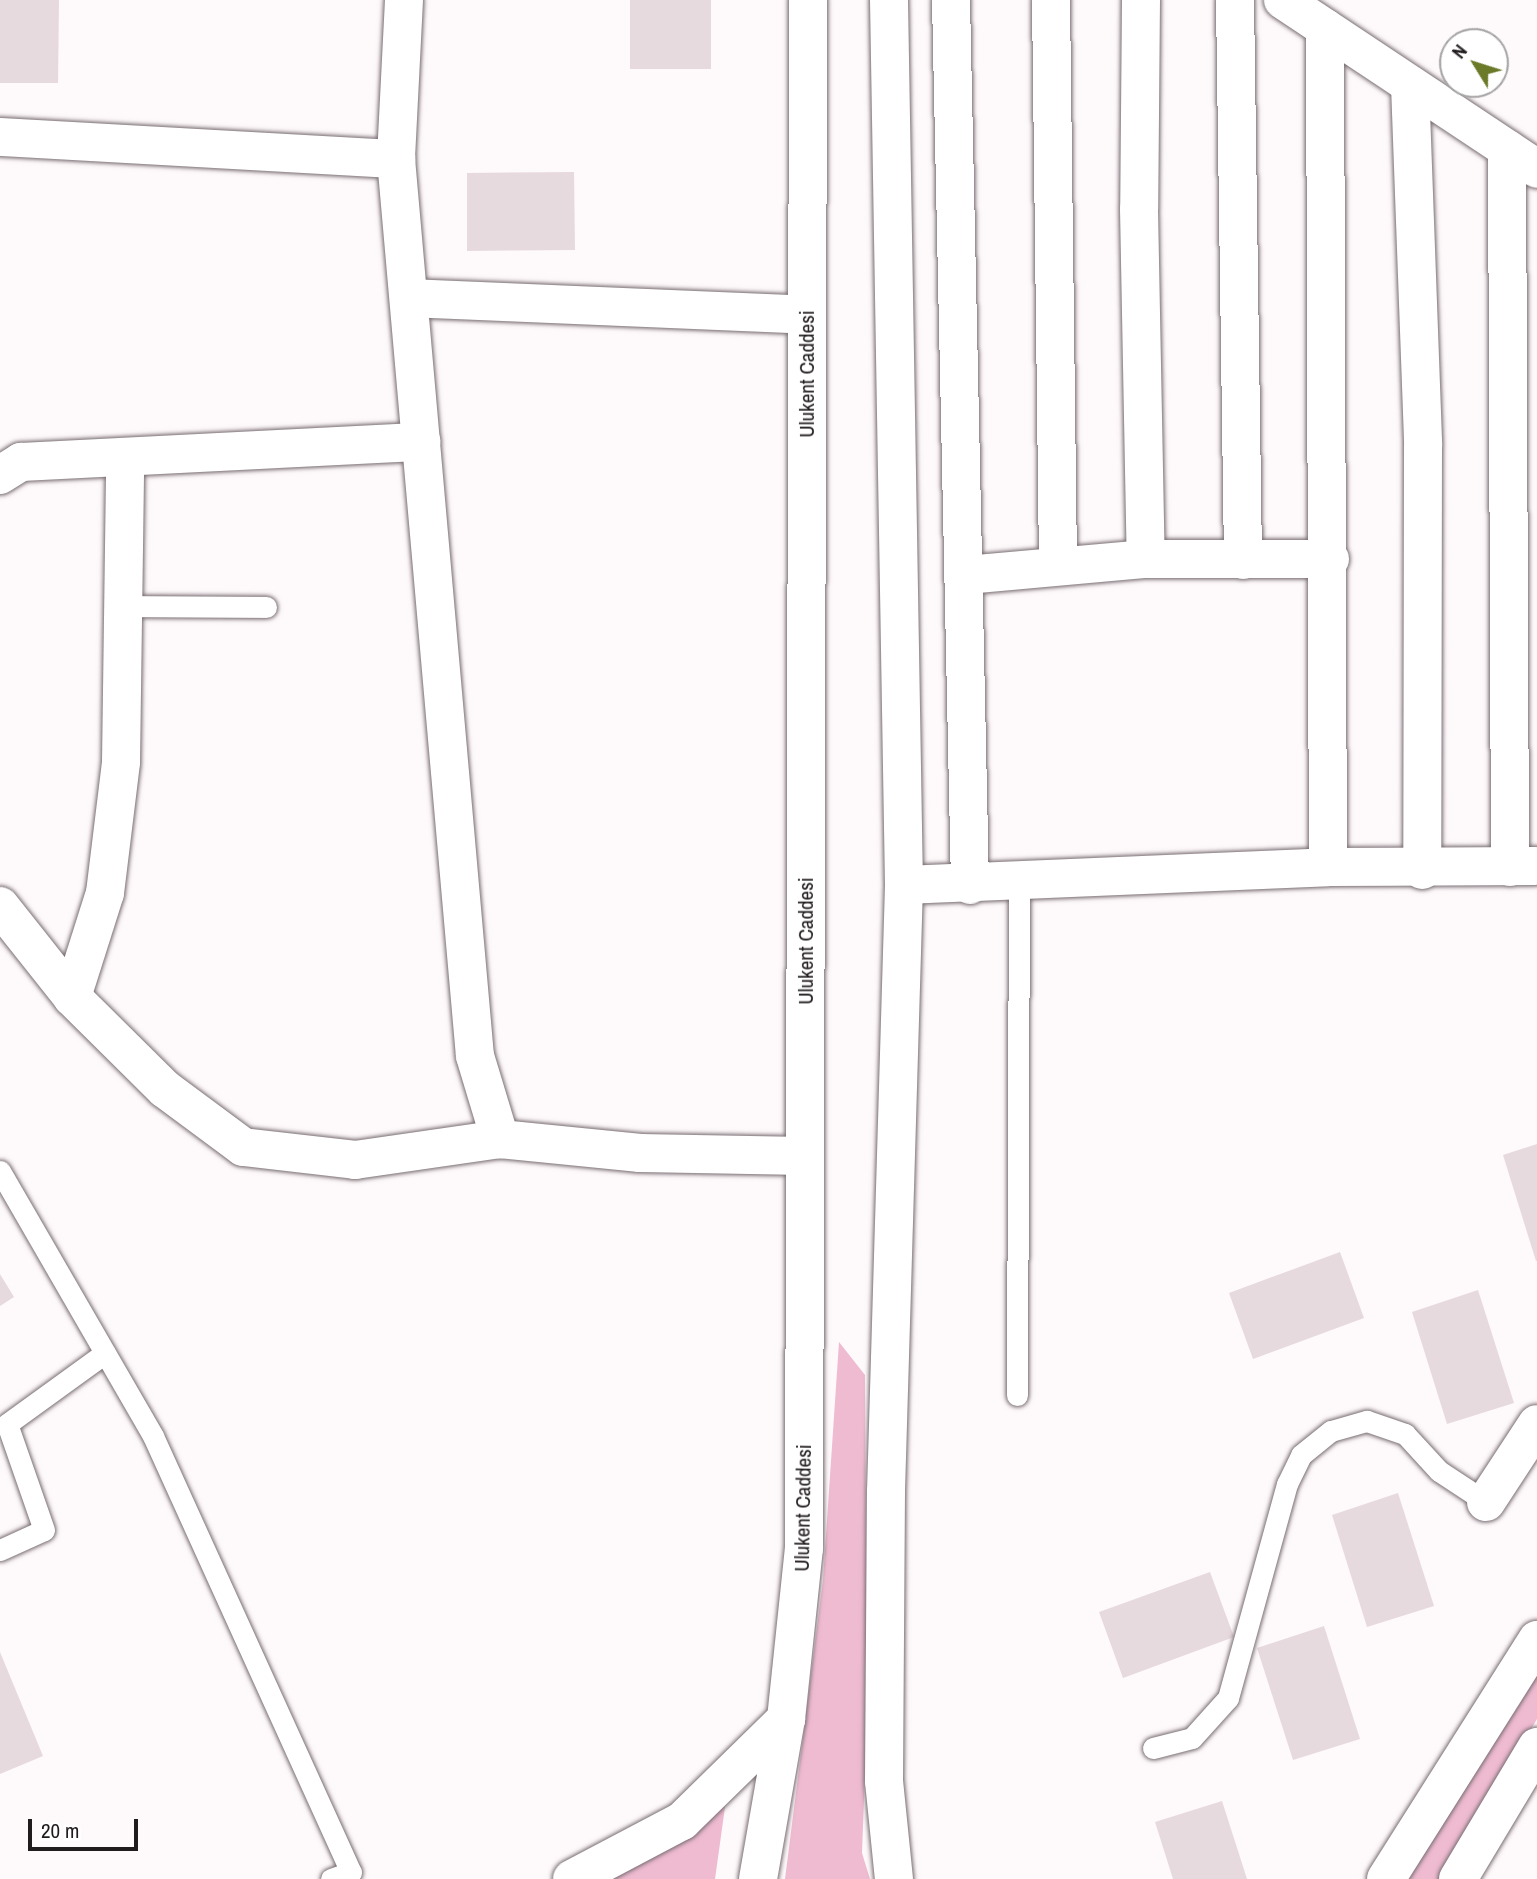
<!DOCTYPE html>
<style>
body{margin:0}
#map{position:relative;width:1537px;height:1879px;overflow:hidden;background:#fef9fb;font-family:"Archivo Narrow",sans-serif}
div>[style]{position:absolute}
.green>*{inset:0;background:#efbbd1}
.building>*{inset:0;background:#e7dadf}
.roads{filter:drop-shadow(0 0 2px #786d72) drop-shadow(0 0 2px #786d72)}
.service>*{height:21px;margin:-10.5px;padding:0 10.5px;transform-origin:10.5px;border-radius:10.5px;background:#fff}
.minor>*{height:38px;margin:-19px;padding:0 19px;transform-origin:19px;border-radius:19px;background:#fff}
.tertiary>*{height:38px;margin:-19px;padding:0 19px;transform-origin:19px;border-radius:19px;background:#fff}
.secondary>*{height:38px;margin:-19px;padding:0 19px;transform-origin:19px;border-radius:19px;background:#fff}
span{translate:-50% -50%;white-space:nowrap;text-align:center;line-height:1.15;-webkit-text-stroke:6px #fff;paint-order:stroke}
.street-label{font-size:21px;color:#201b1d}
.north{position:absolute;left:1439px;top:28px;width:70px;height:70px;box-sizing:border-box;background:#fff;border:2px solid #a6a4a5;border-radius:50%;rotate:308deg;font-size:19px;font-weight:700;line-height:28px;text-align:center;color:#201b1d}
.north::after{content:'';display:block;margin:auto;width:24px;height:32px;background:#6b7a28;clip-path:polygon(50% 0,100% 100%,50% 72%,0 100%)}
.scale{position:absolute;left:28px;top:1819px;width:110px;height:32px;box-sizing:border-box;border:4px solid #201b1d;border-top:0;padding-left:9px;font-size:21px;line-height:24px;white-space:nowrap;color:#201b1d;-webkit-text-stroke:5px #fff;paint-order:stroke}
</style>
<div id="map">
<div class="green">
<i style="clip-path:polygon(839px 1342px,865px 1375px,867px 1718px,862px 1853px,870px 1879px,785px 1879px,823px 1580px)"></i>
<i style="clip-path:polygon(1537px 1659px,1537px 1719px,1443px 1879px,1399px 1879px)"></i>
<i style="clip-path:polygon(726px 1800px,715px 1879px,598px 1879px)"></i>
</div>
<div class="building">
<i style="clip-path:polygon(0 0,59px 0,58px 83px,0 83px)"></i>
<i style="clip-path:polygon(630px 0,711px 0,711px 69px,630px 69px)"></i>
<i style="clip-path:polygon(574px 172px,575px 250px,467px 251px,467px 173px)"></i>
<i style="clip-path:polygon(1537px 1144px,1537px 1261px,1536px 1261px,1503px 1155px)"></i>
<i style="clip-path:polygon(1340px 1252px,1364px 1318px,1253px 1359px,1229px 1293px)"></i>
<i style="clip-path:polygon(0 1274px,14px 1297px,0 1306px)"></i>
<i style="clip-path:polygon(1478px 1290px,1514px 1403px,1447px 1424px,1412px 1312px)"></i>
<i style="clip-path:polygon(1398px 1493px,1434px 1606px,1367px 1627px,1332px 1515px)"></i>
<i style="clip-path:polygon(1210px 1572px,1234px 1637px,1123px 1678px,1099px 1612px)"></i>
<i style="clip-path:polygon(1324px 1626px,1360px 1739px,1293px 1760px,1257px 1648px)"></i>
<i style="clip-path:polygon(0 1652px,43px 1756px,0 1774px)"></i>
<i style="clip-path:polygon(1222px 1801px,1247px 1879px,1173px 1879px,1155px 1822px)"></i>
</div>
<div class="roads">
<div class="service">
<i style="left:123px;top:606px;width:143px;rotate:0.4deg"></i>
<i style="left:0;top:1171px;width:306px;rotate:60deg"></i>
<i style="left:153px;top:1436px;width:479px;rotate:65.6deg"></i>
<i style="left:351px;top:1872px;width:21px;rotate:161deg"></i>
<i style="left:1017px;top:1395px;width:512px;rotate:-89.78deg"></i>
<i style="left:0;top:1550px;width:48px;rotate:-24.4deg"></i>
<i style="left:44px;top:1530px;width:112px;rotate:-109.2deg"></i>
<i style="left:7px;top:1424px;width:121px;rotate:-35.9deg"></i>
<i style="left:1153px;top:1748px;width:40px;rotate:-14.4deg"></i>
<i style="left:1192px;top:1738px;width:54px;rotate:-48deg"></i>
<i style="left:1228px;top:1698px;width:222px;rotate:-74.6deg"></i>
<i style="left:1287px;top:1484px;width:32px;rotate:-64deg"></i>
<i style="left:1301px;top:1455px;width:38px;rotate:-39deg"></i>
<i style="left:1331px;top:1431px;width:37px;rotate:-16deg"></i>
<i style="left:1367px;top:1421px;width:40px;rotate:18.9deg"></i>
<i style="left:1405px;top:1434px;width:50px;rotate:47.4deg"></i>
<i style="left:1439px;top:1471px;width:56px;rotate:33.4deg"></i>
</div>
<div class="minor">
<i style="left:404px;top:0;width:159px;rotate:92.9deg"></i>
<i style="left:396px;top:159px;width:900px;rotate:84.97deg"></i>
<i style="left:475px;top:1056px;width:87px;rotate:73.2deg"></i>
<i style="left:500px;top:1139px;width:141px;rotate:5.7deg"></i>
<i style="left:640px;top:1153px;width:165px;rotate:1deg"></i>
<i style="left:951px;top:0;width:885px;rotate:88.77deg"></i>
<i style="left:1051px;top:0;width:564px;rotate:89.29deg"></i>
<i style="left:1141px;top:0;width:209px;rotate:90.5deg"></i>
<i style="left:1139px;top:209px;width:350px;rotate:88.9deg"></i>
<i style="left:1235px;top:0;width:560px;rotate:89.18deg"></i>
<i style="left:1283px;top:0;width:305px;rotate:33.6deg"></i>
<i style="left:1325px;top:28px;width:839px;rotate:89.8deg"></i>
<i style="left:1410px;top:85px;width:361px;rotate:87.9deg"></i>
<i style="left:1423px;top:446px;width:424px;rotate:90.1deg"></i>
<i style="left:0;top:137px;width:397px;rotate:3.2deg"></i>
<i style="left:1507px;top:149px;width:718px;rotate:89.76deg"></i>
<i style="left:409px;top:298px;width:398px;rotate:2.4deg"></i>
<i style="left:0;top:475px;width:25px;rotate:-32deg"></i>
<i style="left:21px;top:462px;width:401px;rotate:-2.9deg"></i>
<i style="left:966px;top:575px;width:181px;rotate:-5.1deg"></i>
<i style="left:1146px;top:559px;width:184px"></i>
<i style="left:904px;top:885px;width:424px;rotate:-2.4deg"></i>
<i style="left:1328px;top:867px;width:207px;rotate:-0.3deg"></i>
<i style="left:0;top:906px;width:116px;rotate:51.6deg"></i>
<i style="left:72px;top:997px;width:131px;rotate:44.7deg"></i>
<i style="left:165px;top:1089px;width:97px;rotate:36.6deg"></i>
<i style="left:243px;top:1147px;width:113px;rotate:6.6deg"></i>
<i style="left:355px;top:1160px;width:147px;rotate:-8.2deg"></i>
<i style="left:72px;top:997px;width:109px;rotate:-72.4deg"></i>
<i style="left:105px;top:893px;width:132px;rotate:-83deg"></i>
<i style="left:121px;top:762px;width:305px;rotate:-89.2deg"></i>
<i style="left:1486px;top:1502px;width:93px;rotate:-56.8deg"></i>
</div>
<div class="tertiary">
<i style="left:889px;top:0;width:885px;rotate:89.03deg"></i>
<i style="left:904px;top:885px;width:607px;rotate:91.7deg"></i>
<i style="left:886px;top:1492px;width:289px;rotate:90.4deg"></i>
<i style="left:884px;top:1781px;width:99px;rotate:84.2deg"></i>
<i style="left:572px;top:1879px;width:124px;rotate:-27.8deg"></i>
<i style="left:682px;top:1821px;width:146px;rotate:-44.4deg"></i>
<i style="left:758px;top:1879px;width:162px;rotate:-80.1deg"></i>
<i style="left:786px;top:1719px;width:171px;rotate:-84deg"></i>
<i style="left:804px;top:1549px;width:1549px;rotate:-89.85deg"></i>
</div>
<div class="secondary">
<i style="left:1386px;top:1879px;width:283px;rotate:-57.7deg"></i>
<i style="left:1458px;top:1879px;width:154px;rotate:-59.1deg"></i>
</div>
</div>
<div class="street-label">
<span style="left:807px;top:374px;rotate:-90deg">Ulukent Caddesi</span>
<span style="left:806px;top:941px;rotate:-90deg">Ulukent Caddesi</span>
<span style="left:803px;top:1508px;rotate:-89deg">Ulukent Caddesi</span>
</div>
<div class="north">N</div>
<div class="scale">20 m</div>
</div>
